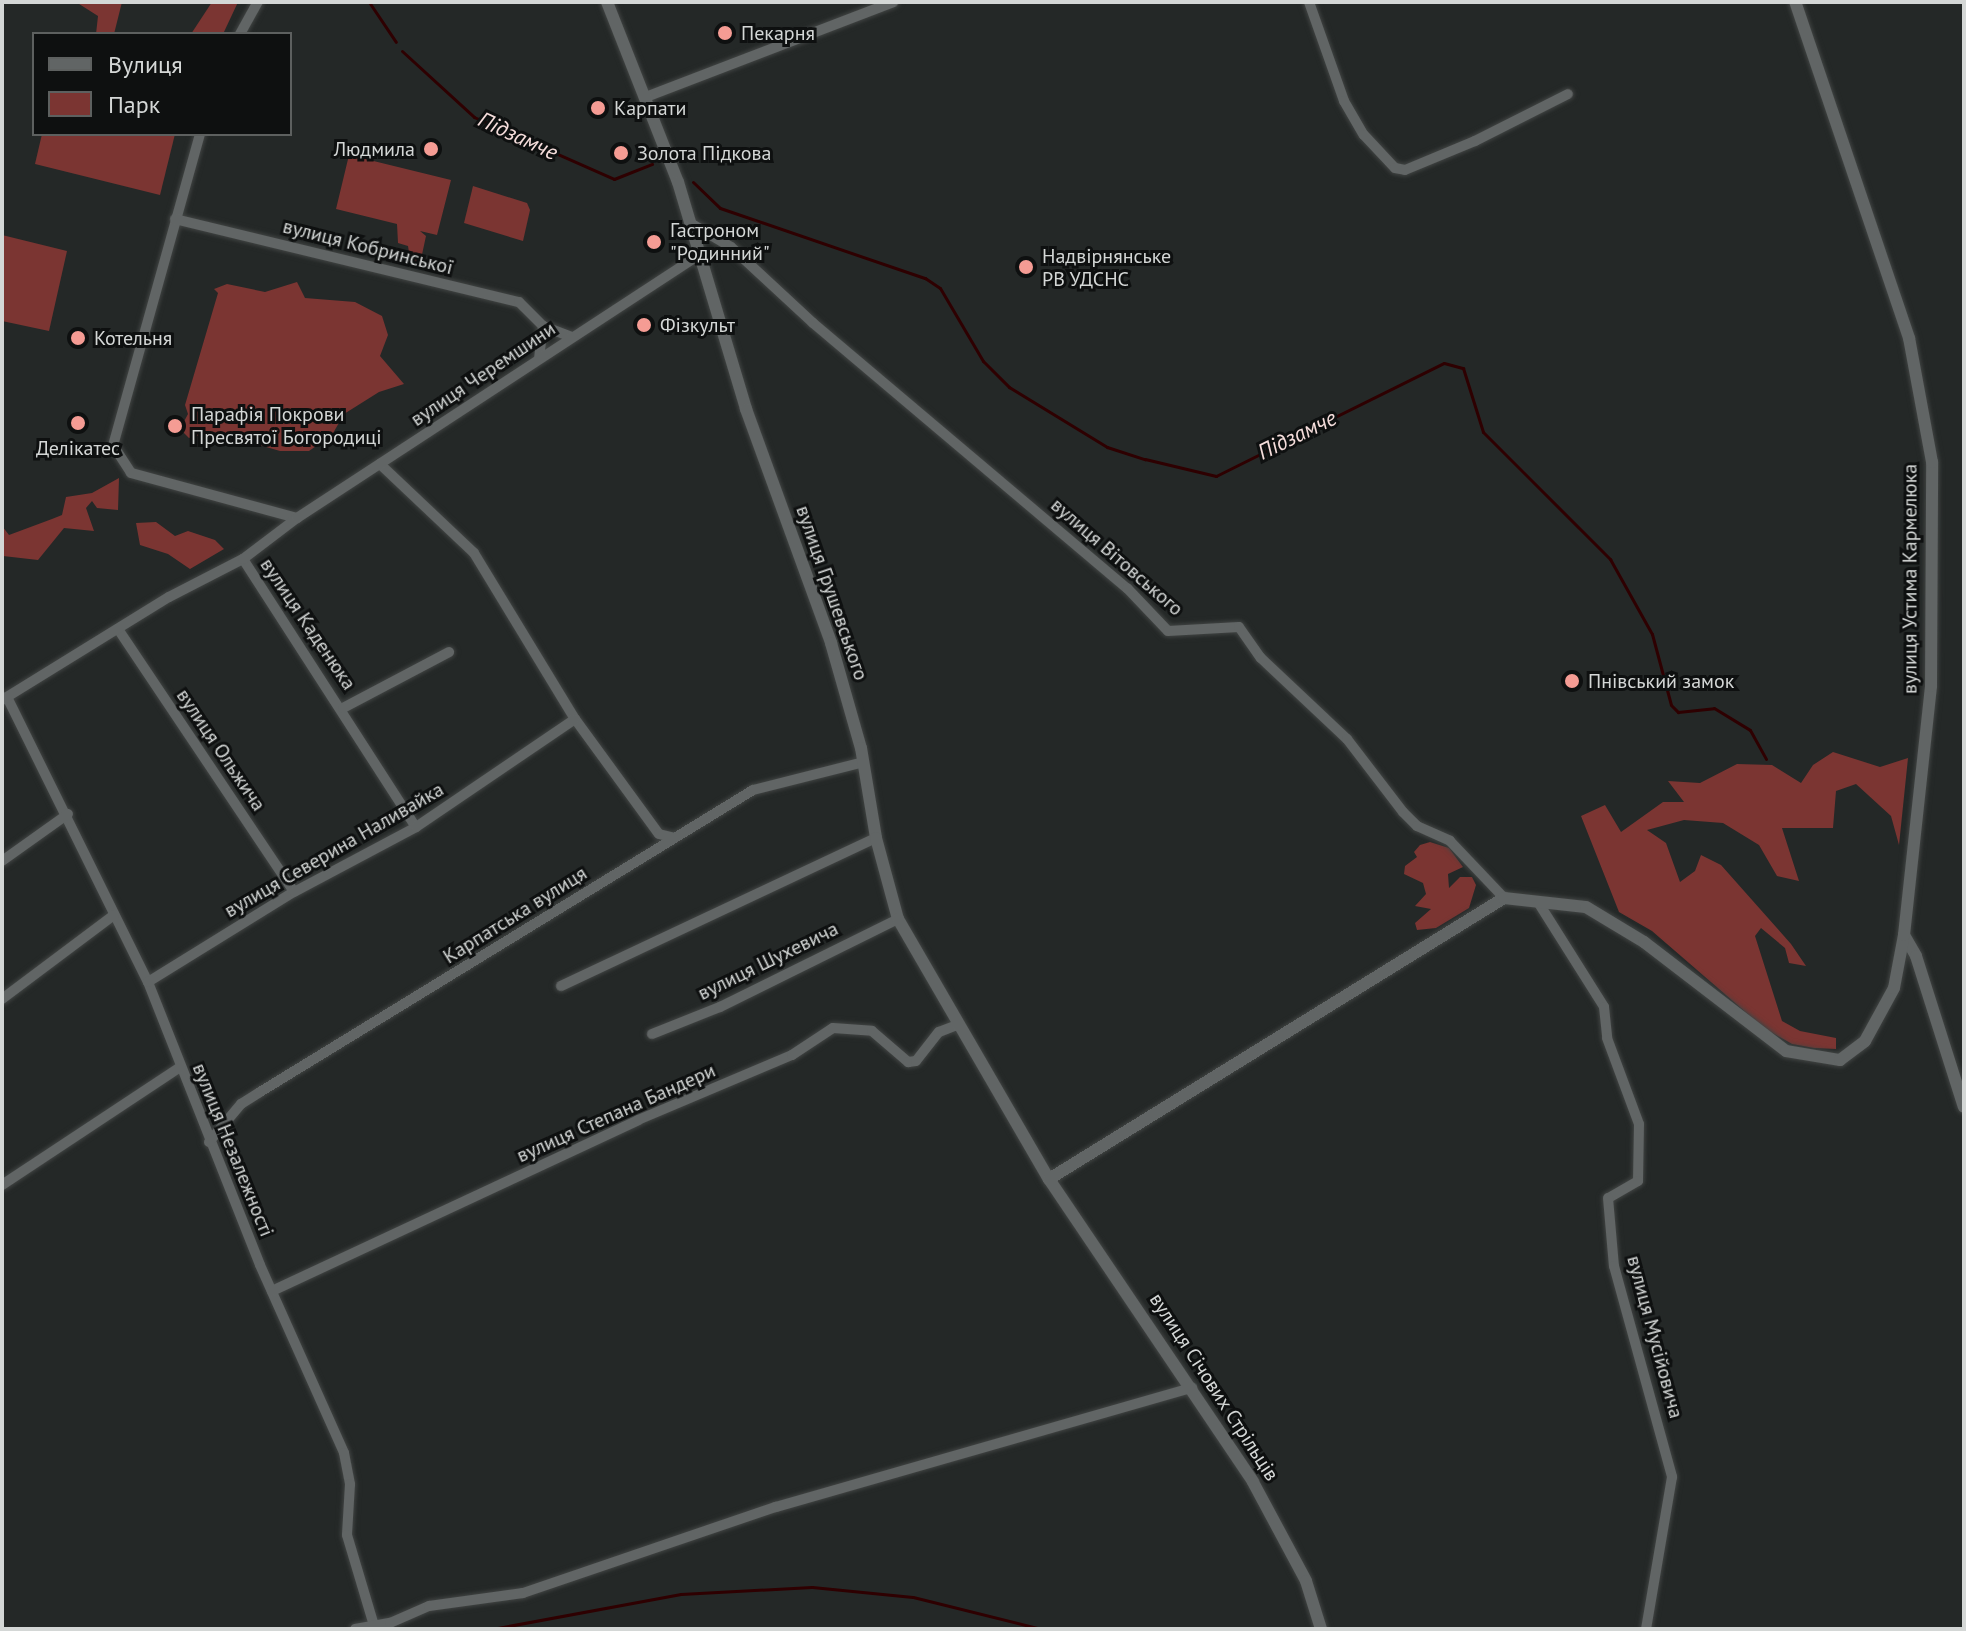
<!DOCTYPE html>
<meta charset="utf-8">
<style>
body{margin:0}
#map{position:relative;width:1966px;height:1631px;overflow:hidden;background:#242827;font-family:"PT Sans",sans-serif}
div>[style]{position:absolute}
.green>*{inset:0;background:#7b3532}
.stream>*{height:3px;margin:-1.5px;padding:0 1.5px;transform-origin:1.5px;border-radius:1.5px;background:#2e0001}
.roads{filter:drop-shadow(0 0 2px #414443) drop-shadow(0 0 2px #414443)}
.minor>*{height:10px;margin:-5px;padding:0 5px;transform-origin:5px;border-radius:5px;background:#616565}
.tertiary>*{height:12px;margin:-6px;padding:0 6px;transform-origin:6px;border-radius:6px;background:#616565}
.dots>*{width:22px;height:22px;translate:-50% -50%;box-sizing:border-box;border:4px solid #0e1010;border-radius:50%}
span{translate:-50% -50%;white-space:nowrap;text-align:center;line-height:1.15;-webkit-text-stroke:6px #0e1010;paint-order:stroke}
.poi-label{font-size:20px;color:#d4d7d6}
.left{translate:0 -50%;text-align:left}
.right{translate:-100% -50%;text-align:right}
.street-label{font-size:20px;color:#d4d7d6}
.water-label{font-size:22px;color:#f5dddb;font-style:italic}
.frame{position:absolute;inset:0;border:4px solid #d4d7d6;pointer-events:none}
.legend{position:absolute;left:32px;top:32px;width:260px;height:104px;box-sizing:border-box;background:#0e1010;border:2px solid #5d605f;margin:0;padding:10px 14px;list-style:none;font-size:24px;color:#d4d7d6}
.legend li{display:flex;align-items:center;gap:16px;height:40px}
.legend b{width:40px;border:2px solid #5d605f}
</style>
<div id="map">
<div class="green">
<i style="clip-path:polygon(76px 2px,122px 2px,114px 34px,96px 34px,98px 16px)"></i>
<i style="clip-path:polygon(212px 2px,238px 2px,223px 34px,191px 34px)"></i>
<i style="clip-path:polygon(42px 134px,175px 134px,160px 195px,35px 164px)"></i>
<i style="clip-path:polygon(349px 155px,451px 180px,437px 235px,420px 231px,426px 236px,420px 264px,410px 259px,408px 246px,398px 243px,397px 224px,336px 209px)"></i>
<i style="clip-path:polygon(473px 186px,527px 203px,530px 210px,523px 241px,464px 223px)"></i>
<i style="clip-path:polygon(2px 235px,67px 251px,49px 331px,2px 321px)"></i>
<i style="clip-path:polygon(297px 282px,305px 298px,355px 302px,382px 316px,388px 335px,380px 356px,404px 384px,379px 392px,344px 414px,332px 435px,309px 451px,280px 451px,214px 432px,189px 438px,180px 429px,188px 414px,185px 405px,218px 293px,214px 289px,227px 284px,265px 292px)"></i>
<i style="clip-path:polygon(119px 478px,118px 510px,97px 508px,92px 501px,86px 508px,94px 531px,64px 528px,38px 560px,3px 556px,2px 526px,9px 535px,52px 519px,62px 515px,66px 497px,92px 493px)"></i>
<i style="clip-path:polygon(156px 522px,175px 536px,188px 531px,215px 540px,224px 549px,190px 569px,168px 554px,140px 545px,136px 523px)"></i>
<i style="clip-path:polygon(1833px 752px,1880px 767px,1908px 758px,1899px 845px,1891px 816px,1856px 784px,1836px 791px,1833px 828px,1782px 828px,1799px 881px,1777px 876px,1759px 845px,1723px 823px,1684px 820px,1647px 830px,1666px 843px,1680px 882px,1695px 871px,1701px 855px,1721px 865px,1791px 944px,1806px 966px,1789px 963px,1785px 948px,1761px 928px,1755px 936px,1782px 1021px,1800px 1031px,1836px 1038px,1836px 1049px,1814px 1048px,1792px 1044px,1764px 1028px,1652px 931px,1619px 912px,1581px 816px,1605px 805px,1621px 832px,1663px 802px,1684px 802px,1668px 781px,1700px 783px,1737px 764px,1772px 765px,1801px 783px,1813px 765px)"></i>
<i style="clip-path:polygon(1430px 842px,1449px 848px,1463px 867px,1448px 874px,1449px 888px,1460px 877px,1472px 877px,1476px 885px,1469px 908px,1436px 928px,1417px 930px,1415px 923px,1431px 909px,1415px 906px,1426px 894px,1423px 883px,1404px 874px,1405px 866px,1417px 857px,1414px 852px,1420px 845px)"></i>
</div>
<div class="stream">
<i style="left:369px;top:2px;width:48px;rotate:56deg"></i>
<i style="left:402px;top:51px;width:98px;rotate:42.5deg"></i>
<i style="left:474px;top:117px;width:153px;rotate:23.9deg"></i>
<i style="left:614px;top:179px;width:41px;rotate:-21.5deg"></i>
<i style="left:693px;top:182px;width:37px;rotate:44deg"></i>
<i style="left:720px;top:208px;width:217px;rotate:18.9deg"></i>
<i style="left:925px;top:278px;width:18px;rotate:34deg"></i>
<i style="left:940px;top:288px;width:85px;rotate:59.5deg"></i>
<i style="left:983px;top:361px;width:37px;rotate:45deg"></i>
<i style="left:1009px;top:387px;width:115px;rotate:31.5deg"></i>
<i style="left:1107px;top:447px;width:40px;rotate:18deg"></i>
<i style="left:1145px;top:459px;width:73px;rotate:13.5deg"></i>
<i style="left:1216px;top:476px;width:254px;rotate:-26.4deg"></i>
<i style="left:1444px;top:363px;width:20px;rotate:15deg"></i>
<i style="left:1463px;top:368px;width:67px;rotate:72.6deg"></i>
<i style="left:1483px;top:432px;width:180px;rotate:45deg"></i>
<i style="left:1610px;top:559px;width:86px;rotate:60.8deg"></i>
<i style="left:1652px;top:634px;width:73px;rotate:75deg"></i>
<i style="left:1671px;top:705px;width:10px;rotate:45deg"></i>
<i style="left:1678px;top:712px;width:36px;rotate:-6deg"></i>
<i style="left:1714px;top:708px;width:42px;rotate:31.4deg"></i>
<i style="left:1750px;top:730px;width:33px;rotate:61deg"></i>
<i style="left:492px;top:1629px;width:192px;rotate:-10.5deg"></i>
<i style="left:681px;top:1594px;width:131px;rotate:-3.1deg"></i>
<i style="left:812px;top:1587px;width:101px;rotate:5.7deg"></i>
<i style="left:913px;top:1597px;width:132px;rotate:14deg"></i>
</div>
<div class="roads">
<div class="minor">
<i style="left:1309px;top:2px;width:105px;rotate:70.5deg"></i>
<i style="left:1344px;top:101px;width:39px;rotate:60deg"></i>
<i style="left:1364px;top:135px;width:45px;rotate:46.8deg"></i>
<i style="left:1395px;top:168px;width:10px;rotate:11deg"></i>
<i style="left:1405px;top:170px;width:76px;rotate:-22.5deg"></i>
<i style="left:1475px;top:141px;width:104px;rotate:-26.8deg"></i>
<i style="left:240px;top:34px;width:37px;rotate:-61deg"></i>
<i style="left:646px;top:97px;width:265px;rotate:-21deg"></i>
<i style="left:200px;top:134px;width:323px;rotate:105.6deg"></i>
<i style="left:113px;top:445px;width:33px;rotate:57deg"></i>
<i style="left:131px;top:473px;width:172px;rotate:15.2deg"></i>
<i style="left:175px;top:219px;width:354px;rotate:13.6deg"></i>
<i style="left:519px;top:302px;width:34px;rotate:45deg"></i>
<i style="left:543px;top:326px;width:32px;rotate:97deg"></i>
<i style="left:692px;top:224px;width:45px;rotate:30.5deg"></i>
<i style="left:731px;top:247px;width:112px;rotate:42.8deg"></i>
<i style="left:813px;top:323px;width:411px;rotate:40.2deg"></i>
<i style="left:1127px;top:588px;width:59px;rotate:46.4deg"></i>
<i style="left:1168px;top:631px;width:71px;rotate:-3.2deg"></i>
<i style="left:1239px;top:627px;width:38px;rotate:55deg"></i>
<i style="left:1261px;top:658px;width:118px;rotate:43.3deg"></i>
<i style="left:1347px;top:739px;width:92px;rotate:52.5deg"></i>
<i style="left:1403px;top:812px;width:20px;rotate:45deg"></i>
<i style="left:1417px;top:826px;width:36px;rotate:24deg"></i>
<i style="left:1450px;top:841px;width:79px;rotate:46.5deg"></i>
<i style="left:543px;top:326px;width:30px;rotate:21deg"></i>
<i style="left:380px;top:464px;width:129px;rotate:43.4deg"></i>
<i style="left:474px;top:553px;width:194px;rotate:58.7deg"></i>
<i style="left:575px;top:719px;width:142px;rotate:53.9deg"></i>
<i style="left:659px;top:834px;width:16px;rotate:14deg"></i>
<i style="left:243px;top:559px;width:319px;rotate:57.2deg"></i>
<i style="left:118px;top:629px;width:316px;rotate:56.2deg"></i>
<i style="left:7px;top:697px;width:318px;rotate:63.7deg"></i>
<i style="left:148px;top:982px;width:304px;rotate:68.4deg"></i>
<i style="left:260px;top:1265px;width:206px;rotate:65.9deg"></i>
<i style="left:344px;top:1453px;width:32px;rotate:79deg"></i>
<i style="left:350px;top:1484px;width:51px;rotate:93.4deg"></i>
<i style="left:347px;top:1535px;width:98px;rotate:73.4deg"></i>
<i style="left:2px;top:700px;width:196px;rotate:-31.7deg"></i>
<i style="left:169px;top:597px;width:83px;rotate:-27.2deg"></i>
<i style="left:243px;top:559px;width:68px;rotate:-37.2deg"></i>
<i style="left:297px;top:518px;width:482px;rotate:-33.2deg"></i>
<i style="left:343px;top:708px;width:120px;rotate:-27.8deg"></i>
<i style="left:2px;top:861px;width:81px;rotate:-35.5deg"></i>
<i style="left:1538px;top:902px;width:124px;rotate:57.8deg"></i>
<i style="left:1604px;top:1007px;width:31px;rotate:84deg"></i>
<i style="left:1607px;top:1038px;width:92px;rotate:69.6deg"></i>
<i style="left:1639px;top:1124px;width:57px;rotate:91deg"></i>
<i style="left:1638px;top:1181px;width:34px;rotate:150deg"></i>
<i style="left:1608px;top:1198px;width:68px;rotate:85deg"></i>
<i style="left:1614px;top:1266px;width:219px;rotate:74.6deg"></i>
<i style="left:1672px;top:1477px;width:154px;rotate:99.7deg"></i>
<i style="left:148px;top:982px;width:172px;rotate:-31.7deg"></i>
<i style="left:294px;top:892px;width:138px;rotate:-28deg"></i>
<i style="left:416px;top:827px;width:192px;rotate:-34.2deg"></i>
<i style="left:561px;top:986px;width:348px;rotate:-25.2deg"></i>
<i style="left:2px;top:999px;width:140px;rotate:-36.9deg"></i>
<i style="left:652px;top:1034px;width:73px;rotate:-21.7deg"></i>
<i style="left:720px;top:1007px;width:199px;rotate:-26.3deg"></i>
<i style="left:209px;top:1142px;width:50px;rotate:-49.9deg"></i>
<i style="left:241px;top:1104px;width:22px;rotate:-32deg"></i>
<i style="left:260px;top:1092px;width:578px;rotate:-31.49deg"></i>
<i style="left:753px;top:790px;width:114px;rotate:-14.2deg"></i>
<i style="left:2px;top:1185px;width:214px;rotate:-33.5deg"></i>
<i style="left:272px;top:1291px;width:404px;rotate:-25deg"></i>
<i style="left:638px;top:1120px;width:167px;rotate:-22.9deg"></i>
<i style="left:792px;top:1055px;width:49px;rotate:-33.4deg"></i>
<i style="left:833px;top:1028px;width:39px;rotate:4deg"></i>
<i style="left:872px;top:1031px;width:48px;rotate:40.7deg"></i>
<i style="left:908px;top:1062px;width:8px;rotate:-7deg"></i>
<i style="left:916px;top:1061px;width:37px;rotate:-52deg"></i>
<i style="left:939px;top:1032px;width:19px;rotate:-21deg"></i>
<i style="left:355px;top:1629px;width:36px;rotate:-10deg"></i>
<i style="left:390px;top:1623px;width:43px;rotate:-23.6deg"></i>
<i style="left:429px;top:1606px;width:95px;rotate:-7.9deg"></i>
<i style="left:523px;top:1593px;width:267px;rotate:-18.8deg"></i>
<i style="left:776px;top:1507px;width:433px;rotate:-16deg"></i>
</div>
<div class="tertiary">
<i style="left:607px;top:2px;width:193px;rotate:68.5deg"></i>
<i style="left:678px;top:182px;width:237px;rotate:73.3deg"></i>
<i style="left:746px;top:409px;width:249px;rotate:70deg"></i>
<i style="left:831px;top:643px;width:109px;rotate:74.1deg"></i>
<i style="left:861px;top:748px;width:91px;rotate:80.5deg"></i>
<i style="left:876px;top:838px;width:84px;rotate:74.8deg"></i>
<i style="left:898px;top:919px;width:301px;rotate:59.9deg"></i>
<i style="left:1049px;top:1179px;width:365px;rotate:56deg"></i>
<i style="left:1253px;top:1482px;width:112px;rotate:61.8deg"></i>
<i style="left:1306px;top:1581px;width:50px;rotate:72.6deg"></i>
<i style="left:1904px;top:935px;width:24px;rotate:60deg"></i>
<i style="left:1916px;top:956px;width:158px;rotate:72.4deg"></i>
<i style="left:1049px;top:1179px;width:535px;rotate:-31.7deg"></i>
<i style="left:1504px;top:898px;width:82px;rotate:6.3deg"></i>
<i style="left:1586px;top:907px;width:68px;rotate:31.1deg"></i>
<i style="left:1644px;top:942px;width:179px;rotate:37.5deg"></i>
<i style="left:1786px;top:1051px;width:55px;rotate:9.5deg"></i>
<i style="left:1840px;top:1060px;width:31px;rotate:-37deg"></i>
<i style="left:1865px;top:1041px;width:60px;rotate:-61.3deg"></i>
<i style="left:1894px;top:988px;width:54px;rotate:-79.3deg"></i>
<i style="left:1904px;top:935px;width:250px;rotate:-83.8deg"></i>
<i style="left:1931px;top:686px;width:224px;rotate:-89.7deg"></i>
<i style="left:1932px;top:462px;width:126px;rotate:-100.5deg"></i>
<i style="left:1909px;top:338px;width:355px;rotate:-108.7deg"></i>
</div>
</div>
<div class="dots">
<i style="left:725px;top:33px;background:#f59c94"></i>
<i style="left:598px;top:108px;background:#f59c94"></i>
<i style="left:431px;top:149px;background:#f59c94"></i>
<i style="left:621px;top:153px;background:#f59c94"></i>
<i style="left:654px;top:242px;background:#f59c94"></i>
<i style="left:1026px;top:267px;background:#f59c94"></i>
<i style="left:644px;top:325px;background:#f59c94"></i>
<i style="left:78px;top:338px;background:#f59c94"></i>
<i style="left:78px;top:423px;background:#f59c94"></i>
<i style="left:175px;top:426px;background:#f59c94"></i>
<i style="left:1572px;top:681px;background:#f59c94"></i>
</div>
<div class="poi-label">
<span class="left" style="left:741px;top:33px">Пекарня</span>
<span class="left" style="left:614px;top:108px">Карпати</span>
<span class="right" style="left:415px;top:149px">Людмила</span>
<span class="left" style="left:637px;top:153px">Золота Підкова</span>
<span class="left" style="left:670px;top:242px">Гастроном<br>"Родинний"</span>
<span class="left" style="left:1042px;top:268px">Надвірнянське<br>РВ УДСНС</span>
<span class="left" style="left:660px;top:325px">Фізкульт</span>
<span class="left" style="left:94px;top:338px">Котельня</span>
<span class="left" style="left:191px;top:426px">Парафія Покрови<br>Пресвятої Богородиці</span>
<span style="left:78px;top:448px">Делікатес</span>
<span class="left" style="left:1588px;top:681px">Пнівський замок</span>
</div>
<div class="street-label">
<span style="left:368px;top:247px;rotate:14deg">вулиця Кобринської</span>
<span style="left:483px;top:374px;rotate:-34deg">вулиця Черемшини</span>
<span style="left:1117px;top:557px;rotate:41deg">вулиця Вітовського</span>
<span style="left:1910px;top:579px;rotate:-90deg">вулиця Устима Кармелюка</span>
<span style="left:832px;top:593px;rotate:71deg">вулиця Грушевського</span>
<span style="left:308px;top:624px;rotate:56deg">вулиця Каденюка</span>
<span style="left:221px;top:750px;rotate:56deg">вулиця Ольжича</span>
<span style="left:334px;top:850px;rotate:-30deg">вулиця Северина Наливайка</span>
<span style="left:515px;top:915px;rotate:-32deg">Карпатська вулиця</span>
<span style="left:768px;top:961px;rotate:-26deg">вулиця Шухевича</span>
<span style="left:616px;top:1113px;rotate:-24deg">вулиця Степана Бандери</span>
<span style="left:233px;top:1150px;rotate:68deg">вулиця Незалежності</span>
<span style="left:1655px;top:1337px;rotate:75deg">вулиця Мусійовича</span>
<span style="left:1214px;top:1387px;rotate:57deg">вулиця Січових Стрільців</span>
</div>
<div class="water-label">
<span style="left:518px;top:136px;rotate:25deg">Підзамче</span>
<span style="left:1297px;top:435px;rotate:-26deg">Підзамче</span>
</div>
<div class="frame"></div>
<ul class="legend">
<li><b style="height:10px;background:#616565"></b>Вулиця</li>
<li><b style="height:22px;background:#7b3532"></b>Парк</li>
</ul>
</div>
